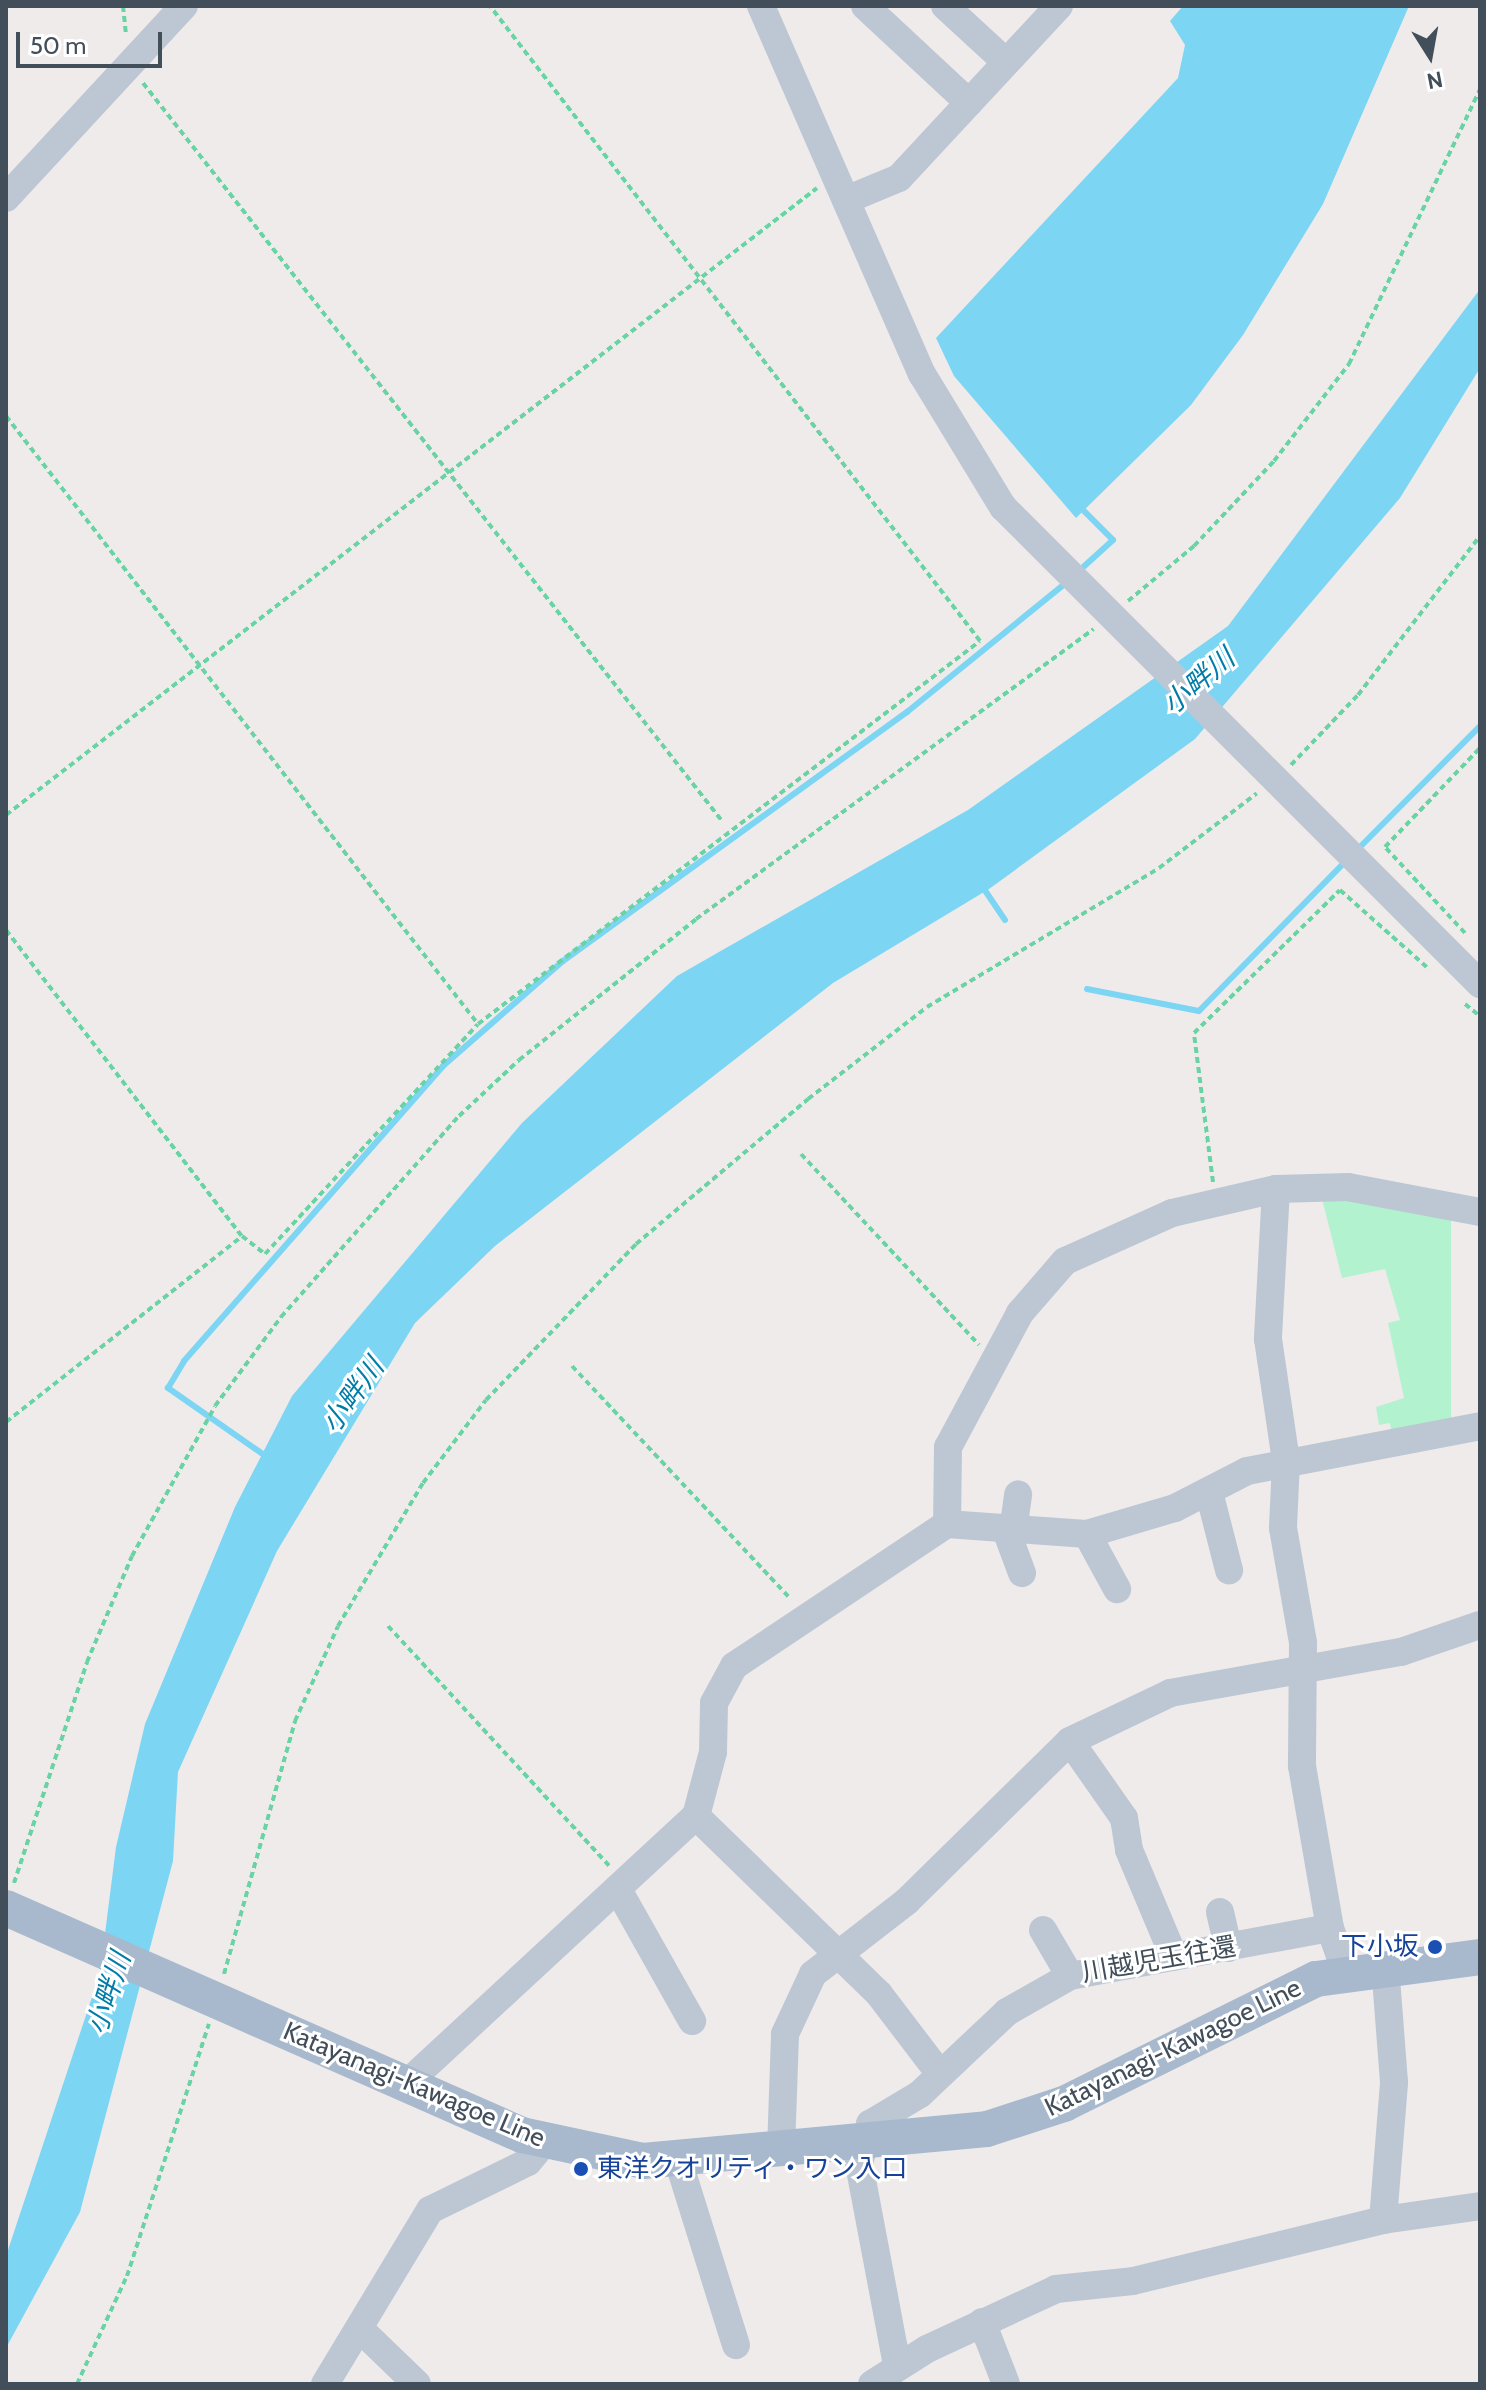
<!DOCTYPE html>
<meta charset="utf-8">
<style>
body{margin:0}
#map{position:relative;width:1486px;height:2390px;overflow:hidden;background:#efebeb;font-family:Cabin,"Noto Sans JP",sans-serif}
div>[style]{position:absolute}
.green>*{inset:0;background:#b3f2cf}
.water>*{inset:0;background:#7cd5f3}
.stream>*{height:6px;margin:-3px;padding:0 3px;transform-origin:3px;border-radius:3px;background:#7cd5f3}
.path>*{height:4px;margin-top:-2px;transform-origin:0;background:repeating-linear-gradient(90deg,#69d3a4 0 6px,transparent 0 10px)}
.minor>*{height:28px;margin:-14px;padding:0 14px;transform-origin:14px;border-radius:14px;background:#bdc7d3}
.major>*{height:36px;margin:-18px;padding:0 18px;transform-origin:18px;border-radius:18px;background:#a8b9ce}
.dots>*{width:22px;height:22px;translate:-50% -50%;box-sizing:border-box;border:4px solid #fff;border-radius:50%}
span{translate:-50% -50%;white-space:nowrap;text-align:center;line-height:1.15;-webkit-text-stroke:6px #fff;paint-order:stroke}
.transit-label{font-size:26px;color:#164399}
.right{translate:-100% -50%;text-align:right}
.left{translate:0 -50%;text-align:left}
.street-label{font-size:26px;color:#424e5a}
.water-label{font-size:28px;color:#017ca7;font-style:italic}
.frame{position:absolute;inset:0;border:8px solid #424e5a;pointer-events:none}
.north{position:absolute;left:1390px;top:16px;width:80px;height:80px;-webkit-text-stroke:6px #fff;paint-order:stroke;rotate:169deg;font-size:22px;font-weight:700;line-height:32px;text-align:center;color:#424e5a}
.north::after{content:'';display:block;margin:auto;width:28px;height:36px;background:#424e5a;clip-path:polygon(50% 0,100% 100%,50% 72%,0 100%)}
.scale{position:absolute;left:16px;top:32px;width:146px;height:36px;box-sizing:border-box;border:4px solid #424e5a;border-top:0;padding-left:10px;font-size:24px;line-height:28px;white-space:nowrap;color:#424e5a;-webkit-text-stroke:6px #fff;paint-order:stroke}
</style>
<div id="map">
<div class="green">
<i style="clip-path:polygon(1321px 1195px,1451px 1215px,1451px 1426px,1392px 1436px,1390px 1423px,1379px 1425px,1376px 1407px,1404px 1398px,1388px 1323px,1400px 1320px,1385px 1269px,1342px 1278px)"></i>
</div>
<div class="water">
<i style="clip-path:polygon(1183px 6px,1409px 6px,1323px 204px,1243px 335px,1191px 405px,1076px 518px,954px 376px,936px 338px,1178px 78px,1185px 45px,1170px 21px)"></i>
<i style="clip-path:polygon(1480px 289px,1480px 368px,1400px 498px,1195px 739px,989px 889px,833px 983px,495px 1246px,415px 1323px,277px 1551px,178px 1772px,173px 1861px,80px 2212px,6px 2348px,6px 2256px,100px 1973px,116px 1847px,145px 1724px,235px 1507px,292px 1396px,522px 1123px,677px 976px,968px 810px,1228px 626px)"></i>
</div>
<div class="stream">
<i style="left:1079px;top:506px;width:48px;rotate:45deg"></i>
<i style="left:1113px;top:540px;width:45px;rotate:137.7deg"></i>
<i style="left:1356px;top:851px;width:176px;rotate:-45.2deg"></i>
<i style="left:982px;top:886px;width:41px;rotate:55.9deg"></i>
<i style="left:1087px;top:989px;width:114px;rotate:11.1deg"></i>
<i style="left:1199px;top:1011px;width:209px;rotate:-45.6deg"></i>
<i style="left:267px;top:1457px;width:121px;rotate:-145.1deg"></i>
<i style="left:168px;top:1388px;width:31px;rotate:-59deg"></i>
<i style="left:184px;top:1361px;width:393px;rotate:-48.7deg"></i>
<i style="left:443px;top:1066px;width:159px;rotate:-41.2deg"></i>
<i style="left:563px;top:961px;width:425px;rotate:-35.9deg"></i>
<i style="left:907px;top:712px;width:208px;rotate:-39.1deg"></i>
</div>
<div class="path">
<i style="left:123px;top:6px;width:30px;rotate:84deg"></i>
<i style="left:143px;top:83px;width:938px;rotate:51.88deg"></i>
<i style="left:6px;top:416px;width:770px;rotate:52.18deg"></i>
<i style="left:1128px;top:601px;width:86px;rotate:-39.8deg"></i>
<i style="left:1194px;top:546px;width:117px;rotate:-46.7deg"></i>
<i style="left:1274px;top:461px;width:123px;rotate:-52.3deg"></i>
<i style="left:1349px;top:364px;width:305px;rotate:-64.5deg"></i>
<i style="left:1291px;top:765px;width:97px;rotate:-46.3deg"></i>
<i style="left:1358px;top:695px;width:200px;rotate:-52.5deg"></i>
<i style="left:6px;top:815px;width:1025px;rotate:-37.71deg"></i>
<i style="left:6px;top:930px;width:386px;rotate:52.4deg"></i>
<i style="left:242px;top:1236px;width:29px;rotate:38deg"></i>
<i style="left:265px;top:1254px;width:313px;rotate:-47.2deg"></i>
<i style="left:478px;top:1024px;width:631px;rotate:-37.34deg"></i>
<i style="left:980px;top:641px;width:802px;rotate:-127.66deg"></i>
<i style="left:1465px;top:933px;width:117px;rotate:-132.9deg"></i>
<i style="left:1385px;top:847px;width:137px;rotate:-46.2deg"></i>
<i style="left:1465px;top:1004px;width:19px;rotate:39deg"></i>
<i style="left:801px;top:1154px;width:261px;rotate:47deg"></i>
<i style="left:1213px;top:1182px;width:150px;rotate:-97.3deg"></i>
<i style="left:1194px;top:1033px;width:204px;rotate:-44.4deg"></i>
<i style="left:1340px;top:890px;width:120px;rotate:41.6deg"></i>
<i style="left:572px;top:1366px;width:320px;rotate:46.8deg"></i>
<i style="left:6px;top:1422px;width:300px;rotate:-38.2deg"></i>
<i style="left:388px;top:1626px;width:328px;rotate:47.3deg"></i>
<i style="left:14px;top:1883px;width:233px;rotate:-71.7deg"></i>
<i style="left:87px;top:1662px;width:115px;rotate:-67deg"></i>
<i style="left:132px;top:1556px;width:171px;rotate:-61deg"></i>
<i style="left:215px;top:1406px;width:111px;rotate:-53.4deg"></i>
<i style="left:281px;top:1317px;width:268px;rotate:-48.5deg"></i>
<i style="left:459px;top:1116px;width:82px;rotate:-43deg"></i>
<i style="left:519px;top:1060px;width:226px;rotate:-38.5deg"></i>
<i style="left:696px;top:919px;width:492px;rotate:-36.1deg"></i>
<i style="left:224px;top:1974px;width:263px;rotate:-74.3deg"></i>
<i style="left:295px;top:1721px;width:104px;rotate:-65.6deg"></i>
<i style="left:338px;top:1626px;width:166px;rotate:-59.3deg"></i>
<i style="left:423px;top:1483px;width:104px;rotate:-52.8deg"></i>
<i style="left:486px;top:1400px;width:216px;rotate:-46.1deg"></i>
<i style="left:636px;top:1244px;width:225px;rotate:-40.1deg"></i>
<i style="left:808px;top:1099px;width:150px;rotate:-37.7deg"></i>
<i style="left:927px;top:1007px;width:270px;rotate:-30.9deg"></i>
<i style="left:1159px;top:868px;width:123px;rotate:-37.4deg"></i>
<i style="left:77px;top:2384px;width:119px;rotate:-65.2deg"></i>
<i style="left:127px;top:2276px;width:265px;rotate:-72deg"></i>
</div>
<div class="minor">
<i style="left:761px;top:6px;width:402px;rotate:66.4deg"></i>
<i style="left:922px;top:374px;width:156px;rotate:58.7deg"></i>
<i style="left:1003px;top:507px;width:675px;rotate:45deg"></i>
<i style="left:865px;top:6px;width:142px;rotate:43deg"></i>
<i style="left:945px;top:6px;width:83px;rotate:42.6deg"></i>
<i style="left:6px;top:198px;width:262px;rotate:-47.2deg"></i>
<i style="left:846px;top:200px;width:57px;rotate:-22.5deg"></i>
<i style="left:899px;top:178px;width:235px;rotate:-47.1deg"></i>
<i style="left:1276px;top:1189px;width:150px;rotate:93.1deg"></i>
<i style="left:1268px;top:1339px;width:123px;rotate:81.6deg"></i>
<i style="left:1286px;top:1461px;width:67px;rotate:92.6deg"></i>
<i style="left:1283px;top:1528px;width:117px;rotate:80.1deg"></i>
<i style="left:1303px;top:1643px;width:123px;rotate:90.5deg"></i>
<i style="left:1302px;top:1766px;width:164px;rotate:80.2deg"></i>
<i style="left:1330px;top:1928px;width:45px;rotate:70.3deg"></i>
<i style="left:1480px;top:1212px;width:134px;rotate:-169.3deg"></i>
<i style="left:1348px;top:1187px;width:72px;rotate:178.4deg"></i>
<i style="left:1276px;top:1189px;width:107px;rotate:167deg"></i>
<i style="left:1172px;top:1213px;width:117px;rotate:155.8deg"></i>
<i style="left:1065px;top:1261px;width:69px;rotate:130.9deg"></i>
<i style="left:1020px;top:1313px;width:152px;rotate:118.2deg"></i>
<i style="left:948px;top:1447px;width:77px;rotate:90.7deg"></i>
<i style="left:947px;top:1524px;width:140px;rotate:4.1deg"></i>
<i style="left:1087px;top:1534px;width:92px;rotate:-16.5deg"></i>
<i style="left:1175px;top:1508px;width:81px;rotate:-27.2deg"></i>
<i style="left:1247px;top:1471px;width:237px;rotate:-10.9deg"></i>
<i style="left:1209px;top:1492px;width:81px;rotate:75.6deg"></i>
<i style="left:1006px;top:1530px;width:46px;rotate:69.6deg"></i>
<i style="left:1013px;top:1531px;width:37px;rotate:-82deg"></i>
<i style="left:1087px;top:1534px;width:63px;rotate:61.4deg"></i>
<i style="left:1070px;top:1741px;width:94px;rotate:55deg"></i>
<i style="left:1124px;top:1818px;width:32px;rotate:81deg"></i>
<i style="left:1129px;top:1850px;width:116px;rotate:67.2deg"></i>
<i style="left:696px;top:1816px;width:255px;rotate:44.2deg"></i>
<i style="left:879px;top:1994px;width:101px;rotate:52.7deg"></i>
<i style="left:620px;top:1893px;width:147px;rotate:60.6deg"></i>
<i style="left:1220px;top:1912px;width:37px;rotate:77deg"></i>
<i style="left:1043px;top:1930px;width:53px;rotate:59.6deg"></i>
<i style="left:405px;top:2085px;width:396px;rotate:-42.8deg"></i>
<i style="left:696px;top:1816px;width:66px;rotate:-75.1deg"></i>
<i style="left:713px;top:1752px;width:49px;rotate:-88.8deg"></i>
<i style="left:714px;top:1703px;width:42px;rotate:-61.6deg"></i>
<i style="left:734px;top:1666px;width:256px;rotate:-33.7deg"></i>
<i style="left:781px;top:2150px;width:116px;rotate:-88deg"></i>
<i style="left:785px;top:2034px;width:66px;rotate:-65deg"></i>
<i style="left:813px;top:1974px;width:119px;rotate:-37.8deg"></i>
<i style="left:907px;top:1901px;width:228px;rotate:-44.5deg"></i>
<i style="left:1070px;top:1741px;width:111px;rotate:-25.6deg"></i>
<i style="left:1170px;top:1693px;width:235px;rotate:-10.1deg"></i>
<i style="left:1401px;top:1652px;width:83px;rotate:-18.9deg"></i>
<i style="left:678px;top:2160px;width:194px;rotate:72.6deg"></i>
<i style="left:1383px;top:2220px;width:138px;rotate:-85.4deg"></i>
<i style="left:1394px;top:2082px;width:117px;rotate:-94.4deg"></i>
<i style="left:982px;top:2322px;width:66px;rotate:68.8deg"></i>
<i style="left:360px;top:2329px;width:79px;rotate:44deg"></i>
<i style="left:897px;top:2365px;width:206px;rotate:-100.7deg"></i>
<i style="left:859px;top:2163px;width:41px;rotate:-74.2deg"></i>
<i style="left:870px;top:2124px;width:58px;rotate:-31deg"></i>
<i style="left:920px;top:2094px;width:120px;rotate:-43.3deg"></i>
<i style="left:1007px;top:2012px;width:73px;rotate:-29.7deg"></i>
<i style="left:1070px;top:1976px;width:264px;rotate:-10.5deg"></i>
<i style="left:325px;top:2384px;width:203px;rotate:-58.9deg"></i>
<i style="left:430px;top:2210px;width:109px;rotate:-26.1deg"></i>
<i style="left:528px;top:2162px;width:26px;rotate:-50deg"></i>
<i style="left:872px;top:2384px;width:65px;rotate:-32.5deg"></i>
<i style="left:927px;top:2349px;width:142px;rotate:-24.9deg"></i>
<i style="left:1056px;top:2289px;width:77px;rotate:-5.9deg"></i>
<i style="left:1133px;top:2281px;width:257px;rotate:-13.7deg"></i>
<i style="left:1383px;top:2220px;width:98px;rotate:-8.2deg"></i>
</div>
<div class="major">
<i style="left:6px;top:1908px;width:564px;rotate:23.75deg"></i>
<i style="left:522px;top:2135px;width:124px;rotate:12.1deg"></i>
<i style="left:643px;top:2161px;width:345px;rotate:-5.3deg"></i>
<i style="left:987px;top:2129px;width:81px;rotate:-18deg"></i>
<i style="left:1064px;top:2104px;width:281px;rotate:-26.4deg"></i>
<i style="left:1316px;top:1979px;width:165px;rotate:-7.6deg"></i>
</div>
<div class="dots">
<i style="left:1435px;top:1947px;background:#1a4fb4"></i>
<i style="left:581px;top:2169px;background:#1a4fb4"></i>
</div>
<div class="transit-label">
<span class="right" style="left:1419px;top:1947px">下小坂</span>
<span class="left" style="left:597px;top:2169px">東洋クオリティ・ワン入口</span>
</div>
<div class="street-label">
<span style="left:1159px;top:1960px;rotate:-10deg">川越児玉往還</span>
<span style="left:1173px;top:2048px;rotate:-26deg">Katayanagi-Kawagoe Line</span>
<span style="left:414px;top:2085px;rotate:23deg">Katayanagi-Kawagoe Line</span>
</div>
<div class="water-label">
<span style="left:1198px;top:681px;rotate:-40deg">小畔川</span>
<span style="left:352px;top:1395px;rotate:-54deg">小畔川</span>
<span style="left:108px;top:1993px;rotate:-72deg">小畔川</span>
</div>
<div class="frame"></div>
<div class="north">N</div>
<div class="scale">50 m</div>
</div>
